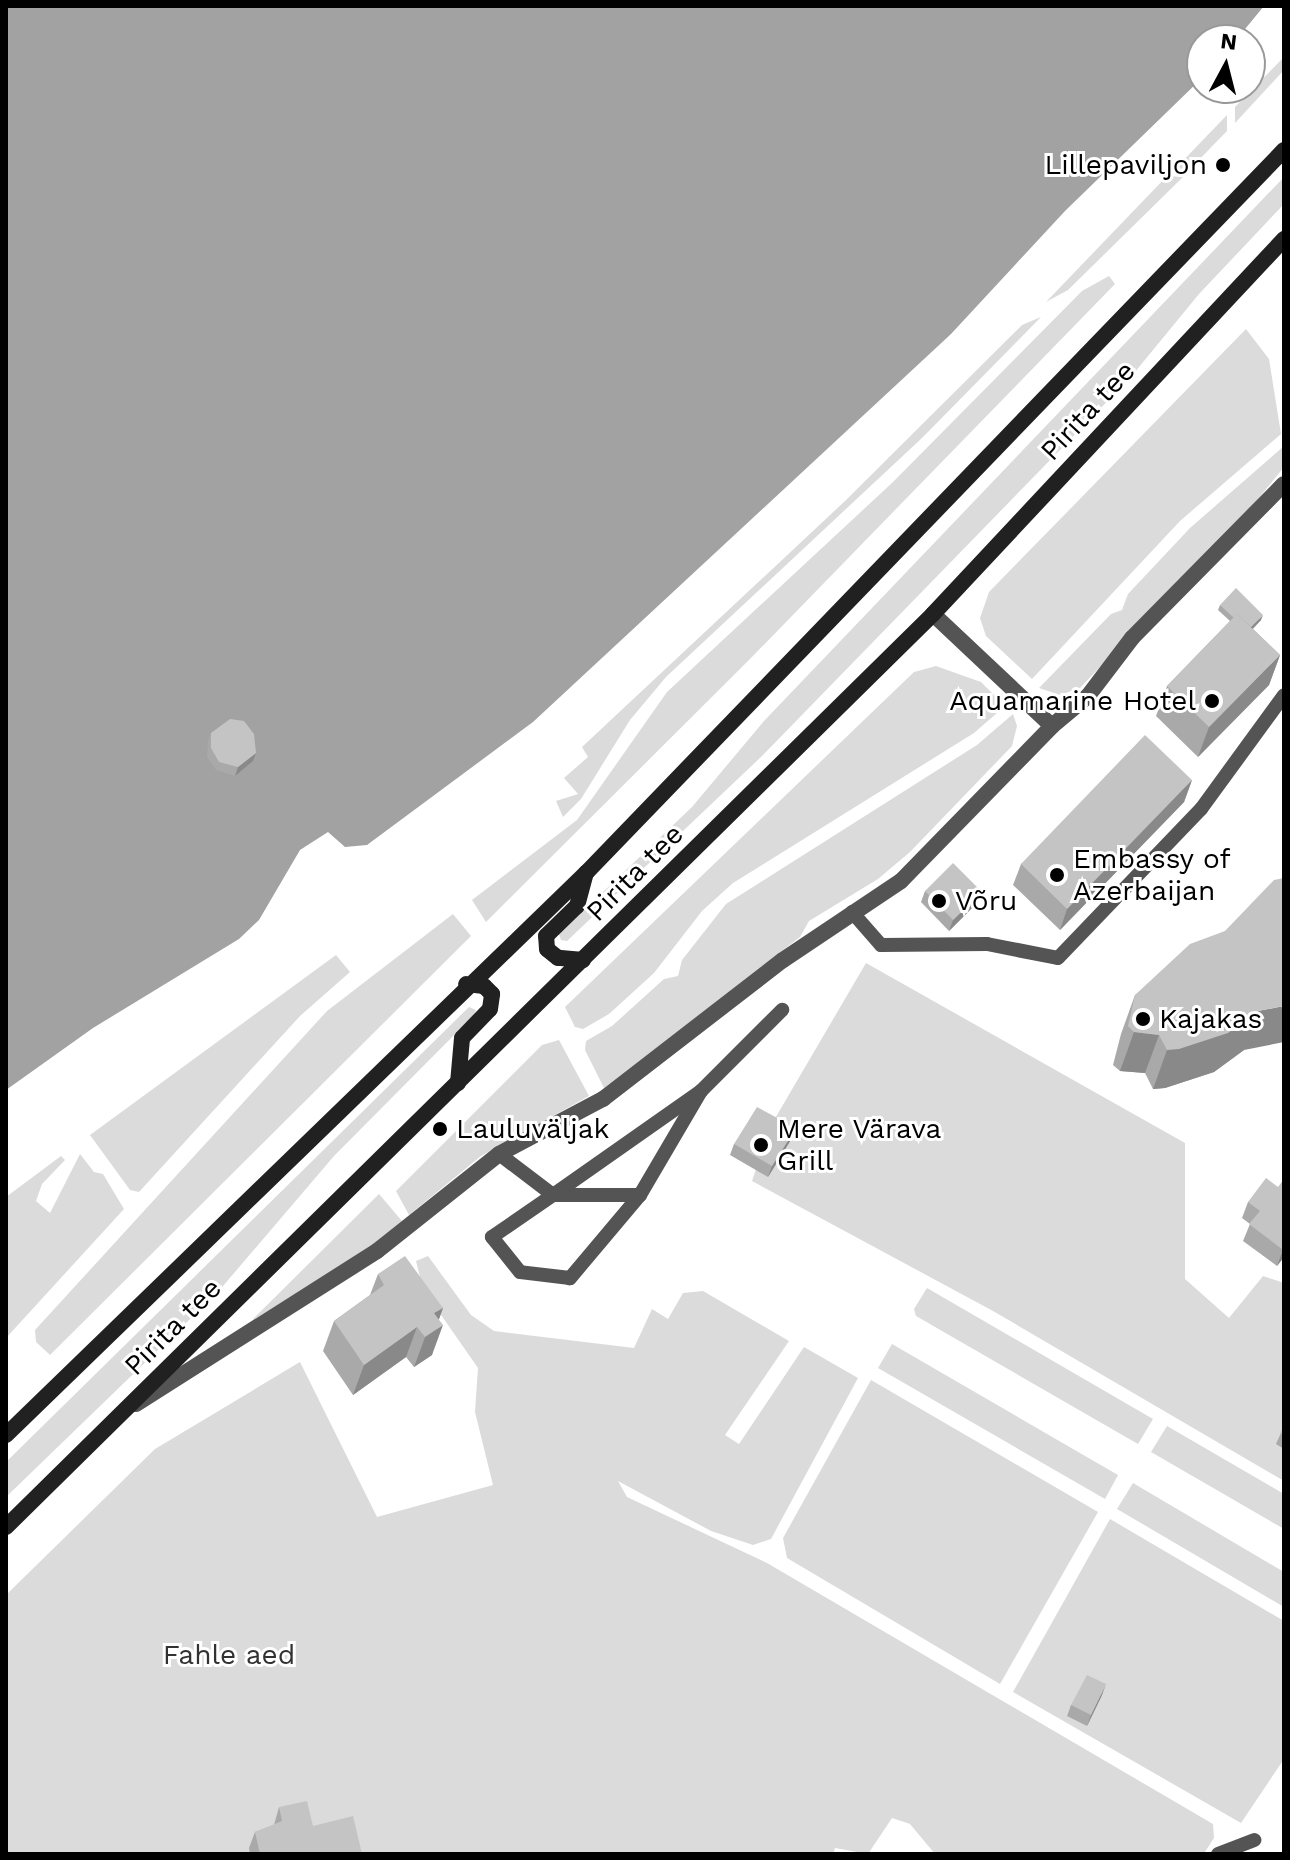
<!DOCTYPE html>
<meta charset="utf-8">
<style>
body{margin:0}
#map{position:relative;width:1290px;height:1860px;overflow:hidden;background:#fff;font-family:"Work Sans",sans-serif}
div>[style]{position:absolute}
.green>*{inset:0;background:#dbdbdb}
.water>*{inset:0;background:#a2a2a2}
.lane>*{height:14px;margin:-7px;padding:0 7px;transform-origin:7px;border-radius:7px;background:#545454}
.street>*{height:16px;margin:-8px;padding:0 8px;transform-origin:8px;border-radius:8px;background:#545454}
.secondary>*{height:16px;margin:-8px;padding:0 8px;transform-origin:8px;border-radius:8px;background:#212121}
.wall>*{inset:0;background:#a9a9a9}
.shaded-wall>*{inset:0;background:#898989}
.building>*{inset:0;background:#c4c4c4}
.dots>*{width:22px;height:22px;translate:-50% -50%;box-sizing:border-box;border:4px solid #fff;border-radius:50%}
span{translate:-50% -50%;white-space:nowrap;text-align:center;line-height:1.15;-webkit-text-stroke:6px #fff;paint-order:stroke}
.poi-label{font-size:28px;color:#000}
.right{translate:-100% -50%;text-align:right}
.left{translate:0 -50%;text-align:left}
.street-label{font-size:28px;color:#000}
.park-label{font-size:28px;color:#323232}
.frame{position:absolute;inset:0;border:8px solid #000;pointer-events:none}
.north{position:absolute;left:1186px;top:24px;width:80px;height:80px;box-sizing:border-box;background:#fff;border:2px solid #999;border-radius:50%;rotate:7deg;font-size:22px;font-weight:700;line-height:32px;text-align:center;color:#000}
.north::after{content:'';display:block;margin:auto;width:28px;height:36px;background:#000;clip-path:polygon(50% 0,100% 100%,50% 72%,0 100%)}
</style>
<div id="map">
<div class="green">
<i style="clip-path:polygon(1284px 57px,1284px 70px,1235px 123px,1235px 107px)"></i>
<i style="clip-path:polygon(1227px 115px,1227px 131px,1191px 168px,1175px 169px)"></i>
<i style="clip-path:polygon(1167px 176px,1183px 177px,1068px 290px,1046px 302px)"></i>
<i style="clip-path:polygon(1284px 177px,1284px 204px,1199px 294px,1130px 378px,762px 756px,567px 941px,561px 940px,559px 934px,692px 807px,764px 721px)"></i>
<i style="clip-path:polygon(1109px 276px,1115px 284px,750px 659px,486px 922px,472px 900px,577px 820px,667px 692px,893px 482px,1082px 291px)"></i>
<i style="clip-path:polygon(1041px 317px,922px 438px,666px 677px,630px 720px,581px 799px,563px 817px,556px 801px,578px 794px,564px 778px,588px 757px,582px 747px,845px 501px,1022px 325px)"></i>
<i style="clip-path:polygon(1246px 329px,1269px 359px,1281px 434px,1180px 521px,1032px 679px,986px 636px,980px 618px,989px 592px)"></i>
<i style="clip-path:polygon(1284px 446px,1284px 467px,1250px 509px,1080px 688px,1060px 695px,1039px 688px,1111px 614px,1122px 610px,1128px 594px,1190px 528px)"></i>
<i style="clip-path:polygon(936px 666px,981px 682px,1005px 706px,974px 733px,733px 883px,702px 911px,654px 973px,609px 1014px,583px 1029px,575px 1027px,565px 1007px,914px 672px)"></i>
<i style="clip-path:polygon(1013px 714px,1017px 726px,1012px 746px,910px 852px,878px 879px,809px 921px,800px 937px,604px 1088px,585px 1050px,586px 1041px,612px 1026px,664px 979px,678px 976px,682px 960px,726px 904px,977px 745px)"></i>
<i style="clip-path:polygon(453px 914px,471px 936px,50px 1355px,36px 1342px,35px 1330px,327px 1011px)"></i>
<i style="clip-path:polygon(336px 955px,350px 972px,300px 1016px,139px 1192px,130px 1190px,90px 1135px)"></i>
<i style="clip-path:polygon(866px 963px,1185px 1143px,1185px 1279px,1229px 1318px,1263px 1276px,1284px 1283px,1284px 1481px,993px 1311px,752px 1181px,770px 1127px)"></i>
<i style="clip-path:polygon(469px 1007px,476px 1010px,474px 1015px,334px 1156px,217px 1293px,6px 1497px,6px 1462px)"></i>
<i style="clip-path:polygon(559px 1040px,589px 1096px,481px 1156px,409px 1215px,396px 1191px,542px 1045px)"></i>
<i style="clip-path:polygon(80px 1154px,94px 1172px,103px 1174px,124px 1209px,6px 1338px,6px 1197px,61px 1156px,65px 1160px,42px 1184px,36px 1201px,50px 1213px)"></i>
<i style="clip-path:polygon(379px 1194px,402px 1221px,361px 1254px,257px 1322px,253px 1319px)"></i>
<i style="clip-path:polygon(428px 1256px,471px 1315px,494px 1331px,634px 1348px,652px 1309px,668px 1319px,683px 1293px,703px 1291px,789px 1341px,725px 1435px,739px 1444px,804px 1347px,858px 1378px,771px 1539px,753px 1545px,711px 1531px,618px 1481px,627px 1497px,767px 1563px,1213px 1824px,1214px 1838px,1205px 1852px,935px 1854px,910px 1824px,892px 1818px,868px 1854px,835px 1848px,833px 1854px,6px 1854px,6px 1595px,155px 1449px,300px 1362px,377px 1517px,493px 1485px,475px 1412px,478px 1368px,423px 1289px,416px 1261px)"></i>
<i style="clip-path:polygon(927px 1288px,1153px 1419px,1138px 1444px,916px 1316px,914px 1309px)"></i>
<i style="clip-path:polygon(892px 1344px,1118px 1475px,1105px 1499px,878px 1368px)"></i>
<i style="clip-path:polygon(871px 1380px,1098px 1512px,1000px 1684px,787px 1558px,783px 1538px)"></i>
<i style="clip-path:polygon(1167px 1426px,1284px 1494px,1284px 1529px,1151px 1452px)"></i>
<i style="clip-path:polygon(1133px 1483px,1284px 1572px,1284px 1607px,1117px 1509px)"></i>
<i style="clip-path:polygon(1110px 1519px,1284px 1621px,1284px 1759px,1241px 1823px,1013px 1692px)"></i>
</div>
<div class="water">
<i style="clip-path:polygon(6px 6px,1264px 6px,1236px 40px,1202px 40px,1202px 78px,1065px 211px,951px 334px,533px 722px,367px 845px,345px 847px,328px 832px,300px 850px,259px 920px,239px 939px,93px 1028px,6px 1090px)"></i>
</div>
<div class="lane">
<i style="left:852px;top:912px;width:44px;rotate:48.7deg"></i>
<i style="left:881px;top:945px;width:106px;rotate:-0.5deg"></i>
<i style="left:987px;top:944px;width:72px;rotate:11.2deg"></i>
<i style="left:1058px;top:958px;width:207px;rotate:-46.2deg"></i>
<i style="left:1201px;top:809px;width:141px;rotate:-53.9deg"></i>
<i style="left:701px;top:1091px;width:115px;rotate:-45deg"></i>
<i style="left:499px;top:1154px;width:68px;rotate:37.2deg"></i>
<i style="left:553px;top:1195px;width:87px"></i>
<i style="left:640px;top:1195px;width:109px;rotate:130.1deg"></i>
<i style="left:570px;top:1278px;width:50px;rotate:-173.2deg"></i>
<i style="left:520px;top:1272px;width:45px;rotate:-128.7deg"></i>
<i style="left:492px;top:1237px;width:74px;rotate:-34.5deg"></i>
<i style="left:553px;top:1195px;width:181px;rotate:-35.1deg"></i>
<i style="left:701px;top:1091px;width:121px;rotate:120.4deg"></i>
<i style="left:1218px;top:1854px;width:39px;rotate:-21deg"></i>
</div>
<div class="street">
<i style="left:933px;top:614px;width:163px;rotate:43.3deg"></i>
<i style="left:136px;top:1404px;width:285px;rotate:-32.4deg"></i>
<i style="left:377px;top:1251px;width:156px;rotate:-38.5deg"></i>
<i style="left:499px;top:1154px;width:118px;rotate:-27.9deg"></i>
<i style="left:603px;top:1099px;width:227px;rotate:-37.7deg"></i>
<i style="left:783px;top:960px;width:142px;rotate:-33.8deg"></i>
<i style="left:901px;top:881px;width:216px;rotate:-45.7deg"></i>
<i style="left:1052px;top:726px;width:47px;rotate:-39.8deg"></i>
<i style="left:1088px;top:696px;width:73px;rotate:-52.8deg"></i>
<i style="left:1132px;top:638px;width:216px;rotate:-45.4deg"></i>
</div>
<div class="secondary">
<i style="left:583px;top:960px;width:25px;rotate:-175deg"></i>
<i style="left:558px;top:958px;width:14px;rotate:-141deg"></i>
<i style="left:547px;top:949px;width:13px;rotate:-94deg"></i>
<i style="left:546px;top:936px;width:43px;rotate:-44.1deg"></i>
<i style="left:577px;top:906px;width:34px;rotate:-75deg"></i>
<i style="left:458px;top:1083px;width:45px;rotate:-84.9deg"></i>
<i style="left:462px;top:1038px;width:40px;rotate:-46deg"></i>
<i style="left:490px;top:1009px;width:15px;rotate:-82deg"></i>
<i style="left:492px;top:994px;width:11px;rotate:-135deg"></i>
<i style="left:484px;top:986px;width:18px;rotate:-174deg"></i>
<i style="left:6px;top:1435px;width:809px;rotate:-44.1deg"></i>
<i style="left:587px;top:872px;width:1004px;rotate:-46.01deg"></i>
<i style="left:6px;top:1527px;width:1301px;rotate:-44.56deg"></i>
<i style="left:933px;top:614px;width:514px;rotate:-46.89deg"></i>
</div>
<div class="wall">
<i style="clip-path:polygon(1220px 605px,1261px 620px,1253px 629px,1280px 655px,1269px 685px,1198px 757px,1156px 716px,1167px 686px,1230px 621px,1218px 610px)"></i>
<i style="clip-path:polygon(211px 733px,256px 753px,253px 761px,235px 776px,216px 770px,207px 757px,208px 742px)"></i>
<i style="clip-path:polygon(1192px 780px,1184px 802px,1060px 930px,1013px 885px,1021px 864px)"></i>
<i style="clip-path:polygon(925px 891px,978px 902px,949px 931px,921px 902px)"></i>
<i style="clip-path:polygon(1225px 931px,1244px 1050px,1214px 1072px,1165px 1088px,1153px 1089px,1145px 1073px,1120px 1071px,1113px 1065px,1121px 1034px,1135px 995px)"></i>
<i style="clip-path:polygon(796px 1128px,792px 1138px,768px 1177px,730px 1155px,734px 1144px)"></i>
<i style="clip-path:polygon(1278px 1187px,1284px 1257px,1277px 1266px,1243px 1241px,1250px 1224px,1242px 1218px,1248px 1202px)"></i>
<i style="clip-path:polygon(378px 1274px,443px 1308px,439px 1319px,432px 1355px,414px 1367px,406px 1357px,353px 1395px,323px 1351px,334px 1321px,370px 1295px)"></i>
<i style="clip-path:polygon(1284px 1426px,1284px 1449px,1276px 1444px)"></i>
<i style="clip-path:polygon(1102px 1695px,1087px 1726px,1067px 1716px,1071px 1705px)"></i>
<i style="clip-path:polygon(279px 1807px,313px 1826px,362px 1854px,250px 1854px,249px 1848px,255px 1832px,274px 1825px)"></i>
</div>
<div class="shaded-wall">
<i style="clip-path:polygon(1263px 615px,1261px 620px,1245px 636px,1247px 631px)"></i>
<i style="clip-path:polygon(1280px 655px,1269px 685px,1198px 757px,1209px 727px)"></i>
<i style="clip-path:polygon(256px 753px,253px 761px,235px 776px,238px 767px)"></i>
<i style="clip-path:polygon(1192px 780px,1184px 802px,1060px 930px,1067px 909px)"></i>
<i style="clip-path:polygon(982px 892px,978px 902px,949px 931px,953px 920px)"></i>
<i style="clip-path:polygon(1284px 1006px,1284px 1042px,1244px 1050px,1214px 1072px,1165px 1088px,1153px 1089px,1167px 1050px,1258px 1011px)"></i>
<i style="clip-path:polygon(1134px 1032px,1159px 1035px,1145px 1073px,1120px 1071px)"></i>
<i style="clip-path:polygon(796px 1128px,792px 1138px,768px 1177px,772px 1166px)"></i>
<i style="clip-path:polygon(1284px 1249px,1284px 1257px,1277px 1266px,1283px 1250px)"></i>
<i style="clip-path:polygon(443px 1308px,435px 1330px,443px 1325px,432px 1355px,414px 1367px,434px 1313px)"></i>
<i style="clip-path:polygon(417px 1327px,406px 1357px,353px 1395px,364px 1365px)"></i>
<i style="clip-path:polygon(1106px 1684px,1102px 1695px,1087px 1726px,1091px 1715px)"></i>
</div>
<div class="building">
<i style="clip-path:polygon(1236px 588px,1263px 615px,1251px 627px,1237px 614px,1234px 618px,1220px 605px)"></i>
<i style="clip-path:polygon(1237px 614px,1280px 655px,1209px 727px,1167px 686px)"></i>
<i style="clip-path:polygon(230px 719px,244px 721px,254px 734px,256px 753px,238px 767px,219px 762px,211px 748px,211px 733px)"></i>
<i style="clip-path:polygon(1145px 735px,1192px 780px,1067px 909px,1021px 864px)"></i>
<i style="clip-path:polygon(953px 863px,982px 892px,953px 920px,925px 891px)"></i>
<i style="clip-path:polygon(1284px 878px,1284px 1006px,1258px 1011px,1228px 1033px,1179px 1049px,1167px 1050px,1159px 1035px,1134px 1032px,1128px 1026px,1135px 995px,1190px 944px,1225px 931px,1274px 880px)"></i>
<i style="clip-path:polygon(757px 1107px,796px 1128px,772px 1166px,734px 1144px)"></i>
<i style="clip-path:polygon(1266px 1178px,1278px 1187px,1284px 1179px,1284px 1249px,1283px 1250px,1249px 1224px,1260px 1211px,1248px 1202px)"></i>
<i style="clip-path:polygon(405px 1256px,443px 1308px,434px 1313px,443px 1325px,425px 1337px,417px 1327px,364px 1365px,334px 1321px,384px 1285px,378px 1274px)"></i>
<i style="clip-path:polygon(1284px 1426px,1284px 1436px,1280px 1433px)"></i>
<i style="clip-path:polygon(1087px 1675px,1106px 1684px,1091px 1715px,1071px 1705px)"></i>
<i style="clip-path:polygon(307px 1801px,313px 1826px,353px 1816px,362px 1854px,260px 1854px,255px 1832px,282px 1821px,279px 1807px)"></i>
</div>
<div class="dots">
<i style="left:1223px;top:165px;background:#000"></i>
<i style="left:1212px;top:701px;background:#000"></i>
<i style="left:1057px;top:875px;background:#000"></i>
<i style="left:939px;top:901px;background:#000"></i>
<i style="left:1143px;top:1019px;background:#000"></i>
<i style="left:440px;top:1129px;background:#000"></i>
<i style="left:761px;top:1145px;background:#000"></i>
</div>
<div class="poi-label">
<span class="right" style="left:1207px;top:165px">Lillepaviljon</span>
<span class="right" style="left:1196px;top:701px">Aquamarine Hotel</span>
<span class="left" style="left:1073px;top:875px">Embassy of<br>Azerbaijan</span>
<span class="left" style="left:955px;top:901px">Võru</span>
<span class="left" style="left:1159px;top:1019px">Kajakas</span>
<span class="left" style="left:456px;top:1129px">Lauluväljak</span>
<span class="left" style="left:777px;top:1145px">Mere Värava<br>Grill</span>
</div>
<div class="street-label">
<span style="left:1088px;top:411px;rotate:-47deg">Pirita tee</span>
<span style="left:635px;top:873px;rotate:-45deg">Pirita tee</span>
<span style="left:173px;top:1327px;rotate:-45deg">Pirita tee</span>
</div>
<div class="park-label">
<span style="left:229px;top:1655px">Fahle aed</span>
</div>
<div class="frame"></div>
<div class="north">N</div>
</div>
